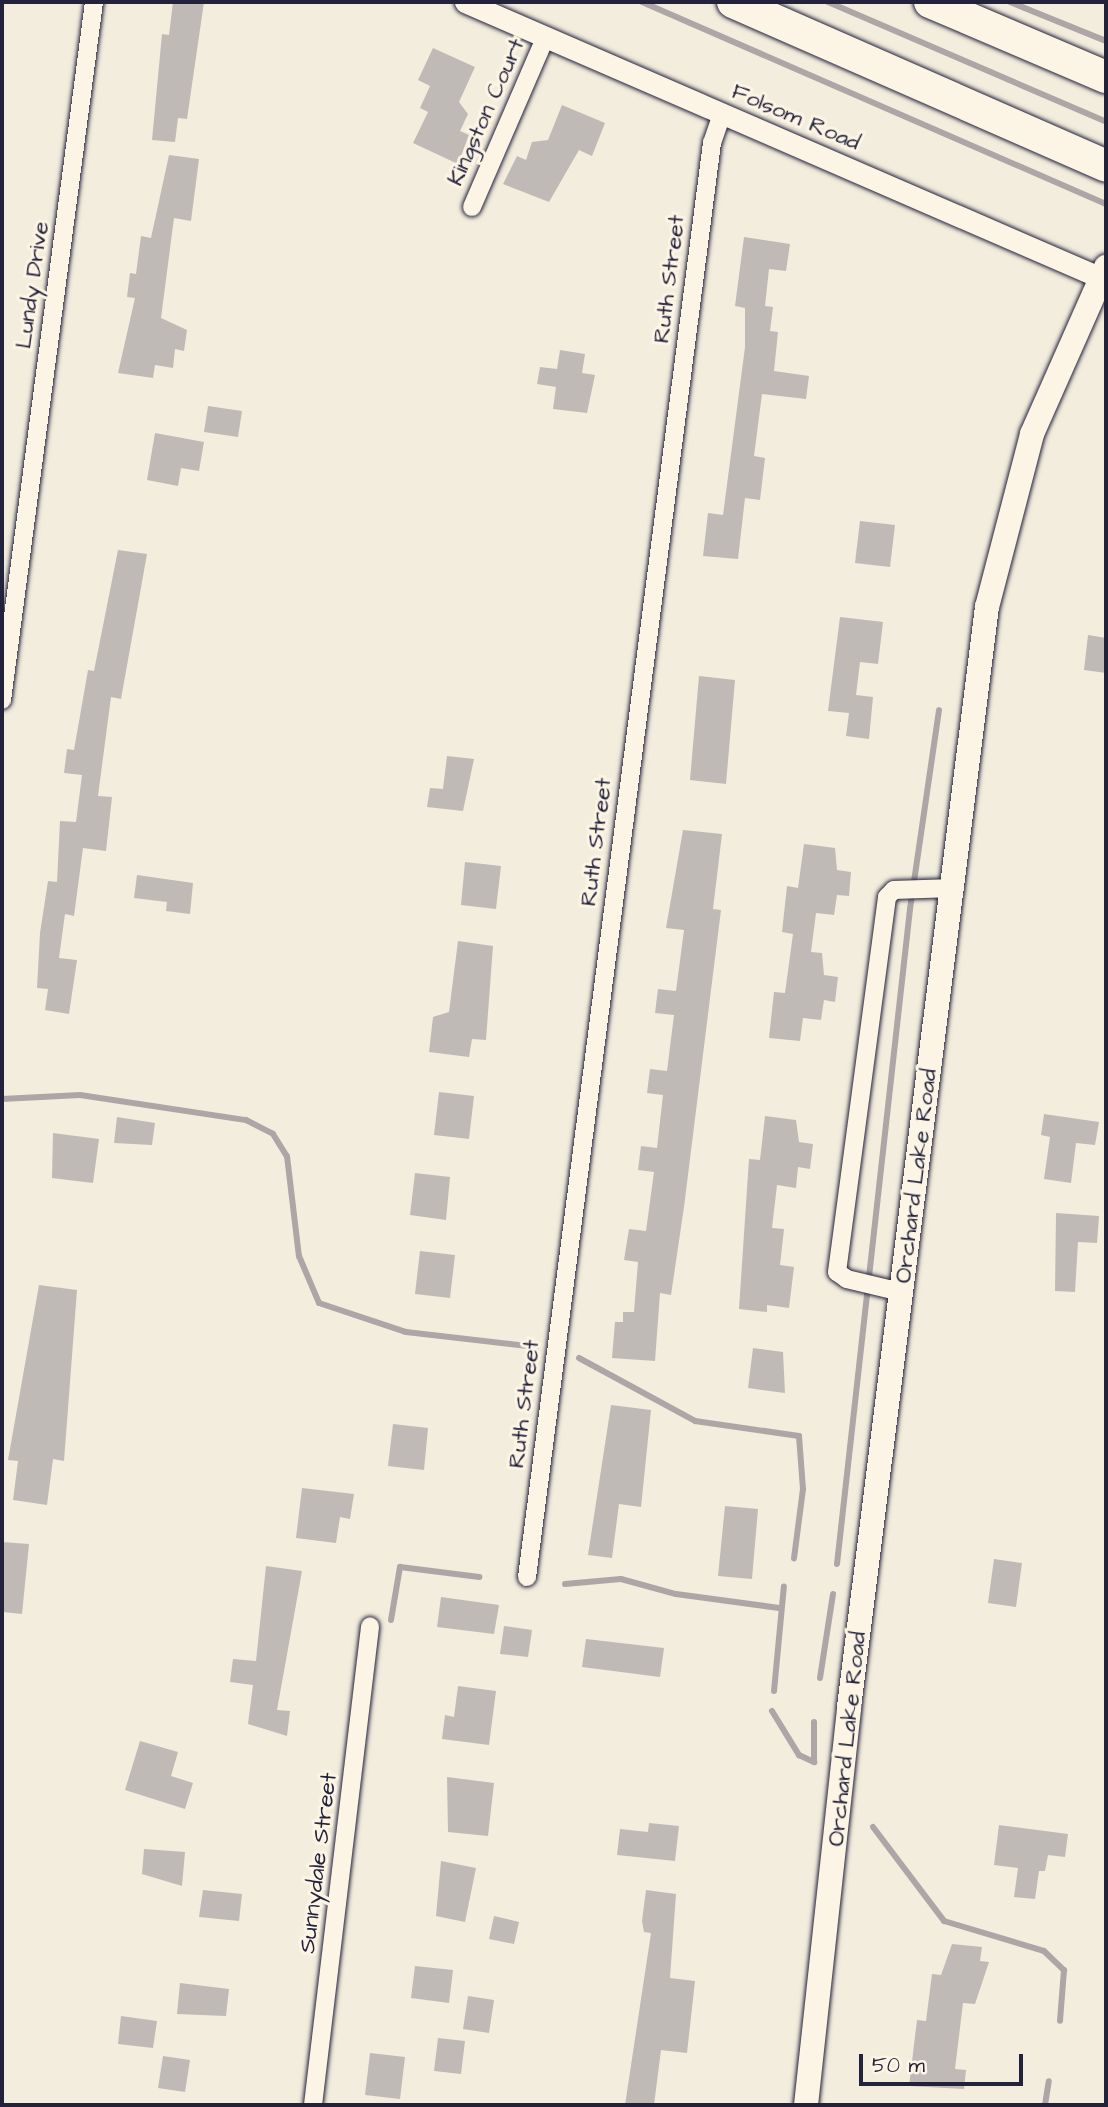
<!DOCTYPE html>
<style>
body{margin:0}
#map{position:relative;width:1108px;height:2107px;overflow:hidden;background:#f3edde;font-family:"Architects Daughter",sans-serif}
div>[style]{position:absolute}
.stream>*{height:6px;margin:-3px;padding:0 3px;transform-origin:3px;border-radius:3px;background:#aca7a6}
.building>*{inset:0;background:#bfbab6}
.roads{filter:drop-shadow(0 0 2px #22223b) drop-shadow(0 0 2px #22223b)}
.minor>*{height:18px;margin:-9px;padding:0 9px;transform-origin:9px;border-radius:9px;background:#fcf5e5}
.tertiary>*{height:21px;margin:-10.5px;padding:0 10.5px;transform-origin:10.5px;border-radius:10.5px;background:#fcf5e5}
.secondary>*{height:24px;margin:-12px;padding:0 12px;transform-origin:12px;border-radius:12px;background:#fcf5e5}
.motorway>*{height:32px;margin:-16px;padding:0 16px;transform-origin:16px;border-radius:16px;background:#fcf5e5}
span{translate:-50% -50%;white-space:nowrap;text-align:center;line-height:1.15;-webkit-text-stroke:6px #fcf5e5;paint-order:stroke}
.street-label{font-size:23px;color:#22223b}
.frame{position:absolute;inset:0;border:4px solid #22223b;pointer-events:none}
.scale{position:absolute;left:859px;top:2054px;width:164px;height:32px;box-sizing:border-box;border:4px solid #22223b;border-top:0;padding-left:9px;font-size:21px;line-height:24px;white-space:nowrap;color:#22223b;-webkit-text-stroke:5px #fcf5e5;paint-order:stroke}
</style>
<div id="map">
<div class="stream">
<i style="left:642px;top:2px;width:506px;rotate:23.53deg"></i>
<i style="left:828px;top:2px;width:303px;rotate:23.3deg"></i>
<i style="left:1010px;top:2px;width:104px;rotate:22.1deg"></i>
<i style="left:2px;top:1099px;width:78px;rotate:-2.9deg"></i>
<i style="left:80px;top:1095px;width:168px;rotate:8.6deg"></i>
<i style="left:246px;top:1120px;width:30px;rotate:27deg"></i>
<i style="left:273px;top:1134px;width:26px;rotate:58deg"></i>
<i style="left:287px;top:1156px;width:101px;rotate:83.2deg"></i>
<i style="left:299px;top:1256px;width:51px;rotate:66.9deg"></i>
<i style="left:319px;top:1303px;width:92px;rotate:18.4deg"></i>
<i style="left:406px;top:1332px;width:131px;rotate:6.6deg"></i>
<i style="left:579px;top:1358px;width:132px;rotate:28.5deg"></i>
<i style="left:695px;top:1421px;width:105px;rotate:8.2deg"></i>
<i style="left:799px;top:1436px;width:53px;rotate:85.7deg"></i>
<i style="left:803px;top:1489px;width:70px;rotate:97.4deg"></i>
<i style="left:837px;top:1564px;width:659px;rotate:-83.64deg"></i>
<i style="left:910px;top:909px;width:201px;rotate:-81.7deg"></i>
<i style="left:565px;top:1584px;width:56px;rotate:-5.1deg"></i>
<i style="left:621px;top:1579px;width:57px;rotate:15.3deg"></i>
<i style="left:676px;top:1594px;width:104px;rotate:7.7deg"></i>
<i style="left:391px;top:1620px;width:54px;rotate:-80.4deg"></i>
<i style="left:400px;top:1567px;width:80px;rotate:7.2deg"></i>
<i style="left:820px;top:1678px;width:85px;rotate:-81.2deg"></i>
<i style="left:774px;top:1691px;width:105px;rotate:-84.6deg"></i>
<i style="left:772px;top:1711px;width:52px;rotate:58.5deg"></i>
<i style="left:799px;top:1755px;width:17px;rotate:25deg"></i>
<i style="left:814px;top:1762px;width:40px;rotate:-90deg"></i>
<i style="left:873px;top:1827px;width:118px;rotate:52.9deg"></i>
<i style="left:944px;top:1921px;width:104px;rotate:16.7deg"></i>
<i style="left:1044px;top:1951px;width:28px;rotate:44deg"></i>
<i style="left:1064px;top:1970px;width:51px;rotate:94.5deg"></i>
<i style="left:1045px;top:2105px;width:24px;rotate:-81deg"></i>
</div>
<div class="building">
<i style="clip-path:polygon(173px 2px,204px 2px,187px 119px,178px 118px,175px 142px,152px 140px,162px 34px,169px 35px)"></i>
<i style="clip-path:polygon(433px 48px,475px 67px,459px 102px,468px 114px,460px 131px,469px 135px,458px 164px,413px 143px,428px 112px,420px 108px,430px 86px,418px 80px)"></i>
<i style="clip-path:polygon(562px 105px,605px 123px,592px 156px,579px 150px,549px 202px,503px 184px,517px 156px,526px 160px,532px 142px,548px 140px)"></i>
<i style="clip-path:polygon(169px 155px,199px 159px,191px 221px,174px 218px,161px 318px,187px 330px,184px 351px,175px 349px,173px 368px,155px 365px,153px 378px,118px 373px,135px 298px,127px 297px,130px 273px,136px 274px,141px 236px,151px 238px)"></i>
<i style="clip-path:polygon(744px 237px,790px 244px,786px 271px,769px 269px,765px 306px,773px 307px,770px 331px,778px 332px,774px 371px,809px 376px,806px 399px,762px 394px,754px 456px,765px 458px,760px 500px,745px 498px,738px 559px,703px 556px,708px 513px,723px 515px,731px 454px,745px 347px,745px 308px,735px 306px)"></i>
<i style="clip-path:polygon(560px 350px,585px 354px,582px 373px,595px 375px,587px 413px,553px 409px,556px 387px,537px 384px,540px 367px,557px 369px)"></i>
<i style="clip-path:polygon(208px 406px,242px 411px,238px 437px,204px 432px)"></i>
<i style="clip-path:polygon(155px 433px,204px 442px,199px 471px,181px 468px,178px 486px,147px 480px)"></i>
<i style="clip-path:polygon(860px 521px,895px 525px,890px 567px,855px 563px)"></i>
<i style="clip-path:polygon(118px 550px,147px 554px,121px 699px,111px 697px,98px 796px,112px 797px,106px 851px,83px 848px,74px 916px,65px 914px,59px 958px,77px 960px,69px 1014px,45px 1010px,48px 989px,37px 988px,40px 933px,48px 881px,57px 882px,60px 821px,76px 822px,82px 775px,64px 773px,67px 749px,74px 750px,88px 670px,94px 671px)"></i>
<i style="clip-path:polygon(840px 617px,883px 622px,878px 664px,860px 662px,856px 695px,873px 697px,869px 739px,846px 736px,849px 713px,828px 711px)"></i>
<i style="clip-path:polygon(1088px 635px,1106px 638px,1106px 673px,1084px 670px)"></i>
<i style="clip-path:polygon(699px 676px,735px 680px,726px 784px,690px 780px)"></i>
<i style="clip-path:polygon(447px 756px,474px 759px,463px 811px,427px 807px,430px 788px,443px 789px)"></i>
<i style="clip-path:polygon(683px 830px,722px 834px,713px 909px,721px 910px,684px 1207px,671px 1295px,660px 1293px,655px 1361px,612px 1358px,615px 1322px,623px 1322px,623px 1312px,634px 1312px,638px 1262px,624px 1260px,629px 1229px,646px 1231px,654px 1172px,638px 1170px,641px 1146px,657px 1148px,663px 1095px,647px 1093px,650px 1069px,667px 1071px,674px 1015px,655px 1013px,658px 989px,676px 991px,684px 930px,666px 928px)"></i>
<i style="clip-path:polygon(804px 844px,835px 848px,837px 870px,851px 872px,849px 896px,837px 895px,834px 915px,816px 913px,811px 952px,822px 953px,824px 975px,838px 977px,835px 1002px,824px 1000px,821px 1020px,803px 1018px,800px 1041px,769px 1038px,774px 992px,785px 993px,793px 934px,782px 932px,787px 886px,798px 888px)"></i>
<i style="clip-path:polygon(465px 862px,501px 866px,496px 909px,461px 905px)"></i>
<i style="clip-path:polygon(137px 875px,193px 883px,190px 914px,166px 911px,167px 902px,134px 898px)"></i>
<i style="clip-path:polygon(458px 941px,493px 946px,486px 1040px,472px 1039px,469px 1057px,429px 1052px,433px 1017px,449px 1012px)"></i>
<i style="clip-path:polygon(439px 1092px,474px 1096px,469px 1139px,434px 1135px)"></i>
<i style="clip-path:polygon(1044px 1114px,1099px 1122px,1095px 1145px,1076px 1143px,1071px 1183px,1044px 1179px,1050px 1137px,1041px 1135px)"></i>
<i style="clip-path:polygon(765px 1116px,796px 1120px,799px 1142px,813px 1144px,810px 1169px,798px 1167px,796px 1188px,777px 1185px,772px 1228px,784px 1229px,780px 1265px,794px 1267px,789px 1308px,767px 1305px,767px 1312px,739px 1309px,749px 1159px,760px 1160px)"></i>
<i style="clip-path:polygon(117px 1117px,155px 1123px,152px 1145px,114px 1143px)"></i>
<i style="clip-path:polygon(53px 1133px,99px 1139px,93px 1183px,52px 1178px)"></i>
<i style="clip-path:polygon(415px 1173px,450px 1177px,446px 1220px,410px 1215px)"></i>
<i style="clip-path:polygon(1056px 1213px,1099px 1216px,1097px 1243px,1078px 1242px,1075px 1292px,1055px 1291px)"></i>
<i style="clip-path:polygon(420px 1251px,455px 1255px,450px 1298px,415px 1294px)"></i>
<i style="clip-path:polygon(39px 1285px,77px 1290px,64px 1461px,53px 1459px,47px 1505px,13px 1500px,18px 1461px,8px 1460px)"></i>
<i style="clip-path:polygon(753px 1348px,783px 1352px,785px 1393px,748px 1388px)"></i>
<i style="clip-path:polygon(611px 1405px,651px 1410px,641px 1507px,619px 1504px,612px 1558px,588px 1555px)"></i>
<i style="clip-path:polygon(393px 1424px,428px 1428px,424px 1470px,388px 1466px)"></i>
<i style="clip-path:polygon(302px 1488px,354px 1494px,350px 1519px,340px 1517px,336px 1543px,296px 1538px)"></i>
<i style="clip-path:polygon(725px 1506px,758px 1509px,752px 1579px,718px 1576px)"></i>
<i style="clip-path:polygon(2px 1542px,29px 1544px,22px 1614px,2px 1612px)"></i>
<i style="clip-path:polygon(994px 1559px,1022px 1563px,1016px 1607px,988px 1603px)"></i>
<i style="clip-path:polygon(266px 1566px,302px 1571px,277px 1710px,290px 1711px,287px 1736px,248px 1724px,253px 1685px,230px 1682px,233px 1659px,256px 1661px)"></i>
<i style="clip-path:polygon(441px 1597px,499px 1605px,494px 1634px,437px 1627px)"></i>
<i style="clip-path:polygon(504px 1626px,532px 1630px,528px 1657px,500px 1654px)"></i>
<i style="clip-path:polygon(586px 1639px,664px 1648px,660px 1677px,582px 1667px)"></i>
<i style="clip-path:polygon(458px 1686px,496px 1691px,489px 1745px,442px 1739px,445px 1715px,454px 1717px)"></i>
<i style="clip-path:polygon(140px 1741px,178px 1752px,171px 1776px,193px 1783px,185px 1809px,125px 1790px)"></i>
<i style="clip-path:polygon(447px 1777px,494px 1783px,488px 1836px,448px 1832px)"></i>
<i style="clip-path:polygon(649px 1823px,679px 1826px,675px 1861px,617px 1855px,620px 1829px,648px 1832px)"></i>
<i style="clip-path:polygon(999px 1825px,1068px 1834px,1065px 1857px,1048px 1855px,1045px 1871px,1039px 1871px,1035px 1899px,1014px 1897px,1018px 1868px,994px 1865px)"></i>
<i style="clip-path:polygon(144px 1849px,185px 1852px,182px 1886px,142px 1874px)"></i>
<i style="clip-path:polygon(441px 1861px,476px 1868px,465px 1922px,436px 1916px)"></i>
<i style="clip-path:polygon(203px 1890px,242px 1894px,239px 1921px,199px 1917px)"></i>
<i style="clip-path:polygon(646px 1890px,676px 1894px,670px 1978px,695px 1981px,687px 2053px,661px 2050px,654px 2105px,625px 2105px,651px 1933px,644px 1932px,642px 1921px)"></i>
<i style="clip-path:polygon(494px 1916px,519px 1922px,514px 1944px,489px 1939px)"></i>
<i style="clip-path:polygon(952px 1944px,982px 1947px,980px 1961px,989px 1962px,975px 2004px,963px 2003px,955px 2069px,966px 2070px,964px 2089px,909px 2086px,917px 2020px,926px 2021px,932px 1974px,941px 1975px)"></i>
<i style="clip-path:polygon(415px 1966px,453px 1970px,449px 2003px,411px 1998px)"></i>
<i style="clip-path:polygon(180px 1983px,229px 1989px,226px 2016px,177px 2014px)"></i>
<i style="clip-path:polygon(468px 1996px,494px 2000px,489px 2033px,463px 2029px)"></i>
<i style="clip-path:polygon(121px 2016px,157px 2021px,153px 2048px,118px 2044px)"></i>
<i style="clip-path:polygon(438px 2038px,465px 2041px,461px 2074px,434px 2071px)"></i>
<i style="clip-path:polygon(370px 2053px,405px 2057px,400px 2099px,365px 2095px)"></i>
<i style="clip-path:polygon(163px 2056px,190px 2060px,185px 2092px,158px 2088px)"></i>
</div>
<div class="roads">
<div class="minor">
<i style="left:472px;top:207px;width:184px;rotate:-66.6deg"></i>
<i style="left:2px;top:700px;width:704px;rotate:-82.49deg"></i>
<i style="left:901px;top:1292px;width:56px;rotate:-166.5deg"></i>
<i style="left:847px;top:1279px;width:12px;rotate:-145deg"></i>
<i style="left:837px;top:1272px;width:378px;rotate:-82.4deg"></i>
<i style="left:887px;top:897px;width:10px;rotate:-45deg"></i>
<i style="left:894px;top:890px;width:59px;rotate:-1.9deg"></i>
<i style="left:527px;top:1577px;width:1446px;rotate:-82.65deg"></i>
<i style="left:712px;top:143px;width:31px;rotate:-71deg"></i>
<i style="left:313px;top:2105px;width:482px;rotate:-83.2deg"></i>
</div>
<div class="tertiary">
<i style="left:465px;top:2px;width:699px;rotate:23.45deg"></i>
</div>
<div class="secondary">
<i style="left:806px;top:2105px;width:400px;rotate:-83.8deg"></i>
<i style="left:849px;top:1707px;width:1109px;rotate:-82.85deg"></i>
<i style="left:987px;top:607px;width:179px;rotate:-75.4deg"></i>
<i style="left:1032px;top:434px;width:183px;rotate:-66.1deg"></i>
</div>
<div class="motorway">
<i style="left:733px;top:2px;width:407px;rotate:23.7deg"></i>
<i style="left:930px;top:2px;width:191px;rotate:23.1deg"></i>
</div>
</div>
<div class="street-label">
<span style="left:486px;top:112px;rotate:-66deg">Kingston Court</span>
<span style="left:796px;top:117px;rotate:23deg">Folsom Road</span>
<span style="left:669px;top:279px;rotate:-83deg">Ruth Street</span>
<span style="left:32px;top:285px;rotate:-82deg">Lundy Drive</span>
<span style="left:596px;top:842px;rotate:-83deg">Ruth Street</span>
<span style="left:916px;top:1176px;rotate:-83deg">Orchard Lake Road</span>
<span style="left:524px;top:1404px;rotate:-83deg">Ruth Street</span>
<span style="left:847px;top:1739px;rotate:-84deg">Orchard Lake Road</span>
<span style="left:318px;top:1863px;rotate:-83deg">Sunnydale Street</span>
</div>
<div class="frame"></div>
<div class="scale">50 m</div>
</div>
